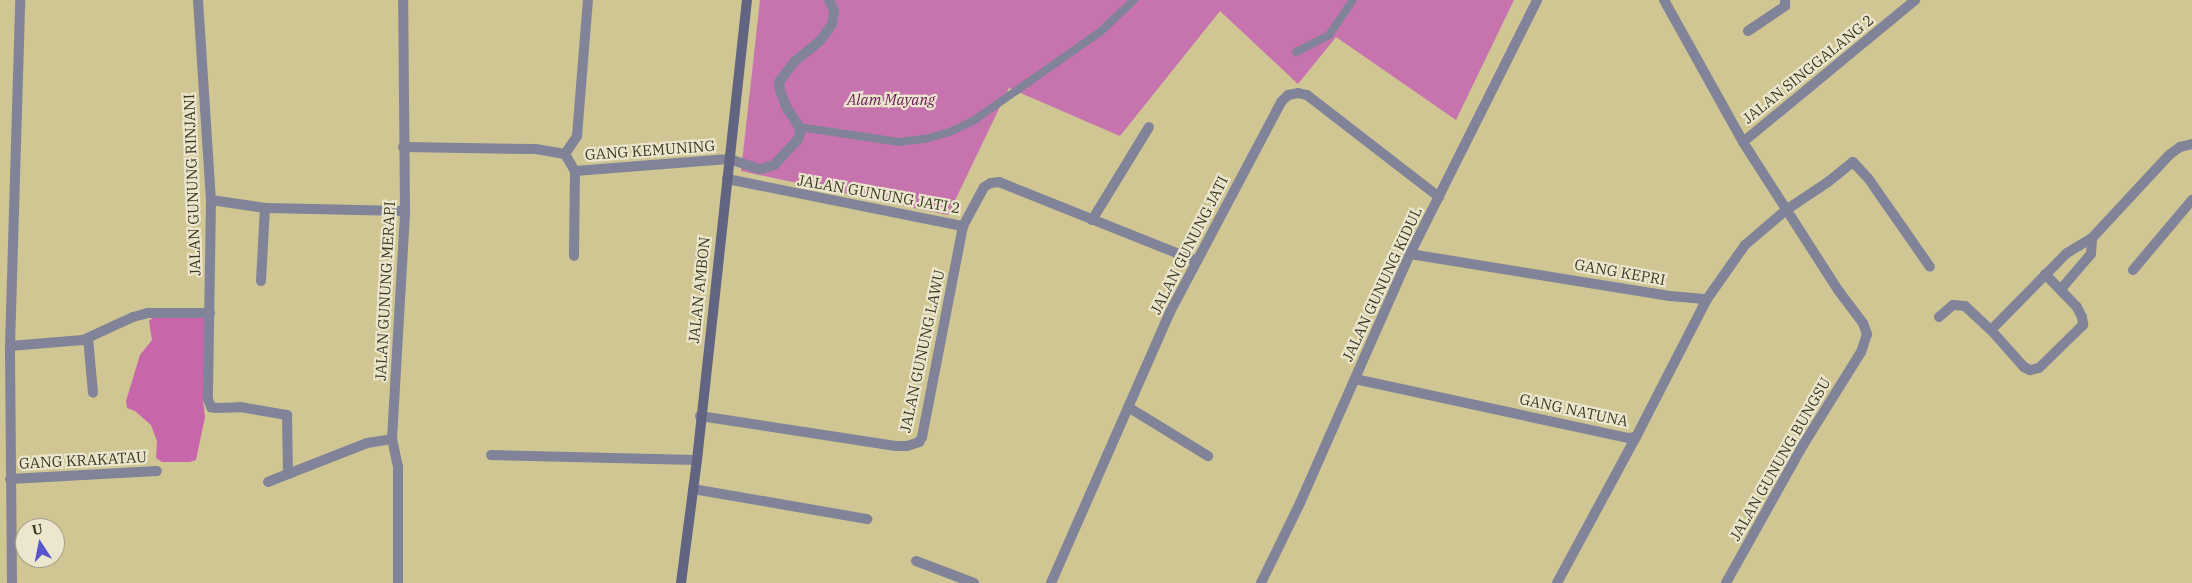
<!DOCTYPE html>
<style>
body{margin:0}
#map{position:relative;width:2192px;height:583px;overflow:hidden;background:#cfc693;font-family:"IBM Plex Serif",serif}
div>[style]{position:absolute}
.green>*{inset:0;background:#c774ae}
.forest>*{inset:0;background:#c866ac}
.lane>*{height:8px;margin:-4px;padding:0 4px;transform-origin:4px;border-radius:4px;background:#818499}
.street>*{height:10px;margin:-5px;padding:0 5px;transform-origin:5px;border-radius:5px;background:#818499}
.secondary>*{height:10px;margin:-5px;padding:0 5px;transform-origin:5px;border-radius:5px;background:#616582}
span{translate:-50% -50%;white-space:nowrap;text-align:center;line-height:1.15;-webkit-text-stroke:4.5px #ebe6cd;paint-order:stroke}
.street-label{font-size:15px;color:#3c3823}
.park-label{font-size:15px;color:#6e1459;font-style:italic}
.north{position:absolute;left:15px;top:518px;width:50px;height:50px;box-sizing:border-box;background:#ebe6cd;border:1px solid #a5a089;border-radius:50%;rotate:349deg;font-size:14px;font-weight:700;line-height:20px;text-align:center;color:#3c3823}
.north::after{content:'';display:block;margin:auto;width:18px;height:22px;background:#5754cc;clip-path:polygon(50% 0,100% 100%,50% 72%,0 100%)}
</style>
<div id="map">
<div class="green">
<i style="clip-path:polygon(760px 0,1514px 0,1456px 120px,1336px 37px,1298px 84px,1220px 11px,1120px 136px,1009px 88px,948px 215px,741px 171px)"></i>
</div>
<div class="forest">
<i style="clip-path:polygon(154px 317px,204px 317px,206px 320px,203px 399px,205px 417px,196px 460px,190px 462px,162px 462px,156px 458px,157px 441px,151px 425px,135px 411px,127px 408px,126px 401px,140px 355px,152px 340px,149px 321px)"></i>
</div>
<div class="lane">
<i style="left:1296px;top:52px;width:37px;rotate:-27deg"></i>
<i style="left:1329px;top:35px;width:42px;rotate:-55.6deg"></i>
<i style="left:799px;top:127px;width:101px;rotate:8.5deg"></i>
<i style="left:899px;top:142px;width:26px;rotate:-7deg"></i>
<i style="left:925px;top:139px;width:26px;rotate:-16deg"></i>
<i style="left:950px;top:132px;width:25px;rotate:-26deg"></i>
<i style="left:973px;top:121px;width:155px;rotate:-35deg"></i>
<i style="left:1100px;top:32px;width:47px;rotate:-43.3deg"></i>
</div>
<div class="street">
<i style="left:198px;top:0;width:200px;rotate:86.3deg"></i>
<i style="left:211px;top:200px;width:199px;rotate:90.9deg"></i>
<i style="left:208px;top:399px;width:9px;rotate:69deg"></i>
<i style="left:211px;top:407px;width:5px;rotate:11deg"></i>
<i style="left:216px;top:408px;width:24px;rotate:-2deg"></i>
<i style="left:240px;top:407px;width:48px;rotate:9.7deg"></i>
<i style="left:287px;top:415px;width:59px;rotate:89deg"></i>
<i style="left:288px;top:474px;width:85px;rotate:-21.4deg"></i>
<i style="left:367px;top:443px;width:25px;rotate:-9deg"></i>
<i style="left:1664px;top:0;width:162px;rotate:60.9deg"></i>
<i style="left:1743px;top:142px;width:176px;rotate:57.3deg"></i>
<i style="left:1838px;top:290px;width:41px;rotate:52.9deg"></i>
<i style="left:1863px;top:323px;width:12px;rotate:70deg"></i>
<i style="left:1867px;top:334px;width:19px;rotate:108deg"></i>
<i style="left:1861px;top:352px;width:110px;rotate:121.9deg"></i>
<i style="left:1803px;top:445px;width:158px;rotate:119.2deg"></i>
<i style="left:1748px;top:31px;width:45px;rotate:-34deg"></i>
<i style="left:1785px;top:6px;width:6px;rotate:-90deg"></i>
<i style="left:1743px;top:142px;width:223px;rotate:-39.5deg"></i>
<i style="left:403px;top:147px;width:133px;rotate:0.9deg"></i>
<i style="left:536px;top:149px;width:29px;rotate:10deg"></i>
<i style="left:565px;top:154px;width:20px;rotate:60deg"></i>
<i style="left:575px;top:171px;width:85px;rotate:90.7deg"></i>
<i style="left:565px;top:154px;width:22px;rotate:-56deg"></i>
<i style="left:577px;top:136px;width:136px;rotate:-85.4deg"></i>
<i style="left:575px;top:171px;width:154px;rotate:-4.5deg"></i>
<i style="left:729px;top:159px;width:33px;rotate:18deg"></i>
<i style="left:760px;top:169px;width:15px;rotate:-16deg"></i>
<i style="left:774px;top:165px;width:35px;rotate:-47deg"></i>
<i style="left:798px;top:139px;width:5px;rotate:-68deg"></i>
<i style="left:800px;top:134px;width:7px;rotate:-98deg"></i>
<i style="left:799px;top:127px;width:25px;rotate:-122deg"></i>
<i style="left:786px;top:106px;width:17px;rotate:-111deg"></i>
<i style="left:780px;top:90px;width:8px;rotate:-97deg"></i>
<i style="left:779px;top:82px;width:25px;rotate:-53deg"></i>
<i style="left:794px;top:62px;width:33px;rotate:-39deg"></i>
<i style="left:820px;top:41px;width:21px;rotate:-55deg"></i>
<i style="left:832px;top:24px;width:13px;rotate:-81deg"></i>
<i style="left:834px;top:11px;width:12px;rotate:-114deg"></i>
<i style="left:727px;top:179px;width:241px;rotate:11.3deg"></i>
<i style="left:963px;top:226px;width:44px;rotate:-61.7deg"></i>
<i style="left:984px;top:187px;width:8px;rotate:-30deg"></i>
<i style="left:991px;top:183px;width:8px;rotate:-7deg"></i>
<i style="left:999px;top:182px;width:213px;rotate:21.8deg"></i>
<i style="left:211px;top:200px;width:55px;rotate:8.4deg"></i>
<i style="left:265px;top:208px;width:140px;rotate:1.2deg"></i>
<i style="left:1092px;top:220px;width:109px;rotate:-58.5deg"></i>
<i style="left:1410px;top:254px;width:263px;rotate:9.2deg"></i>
<i style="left:1670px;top:296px;width:37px;rotate:5deg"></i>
<i style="left:1707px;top:299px;width:66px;rotate:-54.9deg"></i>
<i style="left:1745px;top:245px;width:54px;rotate:-40.5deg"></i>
<i style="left:1786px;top:210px;width:50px;rotate:-33.7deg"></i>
<i style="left:1828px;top:182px;width:32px;rotate:-39deg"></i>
<i style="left:1853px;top:162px;width:22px;rotate:47deg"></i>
<i style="left:1868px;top:178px;width:108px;rotate:55.1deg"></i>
<i style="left:2133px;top:270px;width:92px;rotate:-49.9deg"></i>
<i style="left:261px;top:281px;width:73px;rotate:-86.9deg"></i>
<i style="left:2061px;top:289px;width:46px;rotate:-49.4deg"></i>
<i style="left:2091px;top:254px;width:16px;rotate:-86deg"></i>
<i style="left:1939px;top:317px;width:18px;rotate:-41deg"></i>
<i style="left:1953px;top:305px;width:12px;rotate:5deg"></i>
<i style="left:1965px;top:306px;width:35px;rotate:43deg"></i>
<i style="left:1991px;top:330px;width:50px;rotate:48.3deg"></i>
<i style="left:2024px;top:367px;width:7px;rotate:27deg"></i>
<i style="left:2030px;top:370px;width:9px;rotate:-13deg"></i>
<i style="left:2039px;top:368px;width:62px;rotate:-44.3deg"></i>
<i style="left:2083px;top:325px;width:8px;rotate:-97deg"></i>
<i style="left:2082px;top:317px;width:11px;rotate:-117deg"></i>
<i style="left:2077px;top:307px;width:46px;rotate:-134.1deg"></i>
<i style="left:1991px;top:330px;width:108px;rotate:-45.4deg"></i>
<i style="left:2067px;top:253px;width:29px;rotate:-31deg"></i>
<i style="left:2092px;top:238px;width:113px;rotate:-47.1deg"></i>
<i style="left:2169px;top:155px;width:14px;rotate:-36deg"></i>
<i style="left:2180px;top:147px;width:12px;rotate:-14deg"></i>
<i style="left:88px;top:338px;width:55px;rotate:84.8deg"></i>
<i style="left:10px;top:346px;width:73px;rotate:-4.7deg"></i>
<i style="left:83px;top:340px;width:55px;rotate:-24.7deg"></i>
<i style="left:133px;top:317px;width:16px;rotate:-15deg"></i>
<i style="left:148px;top:313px;width:62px"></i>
<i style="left:1355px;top:379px;width:280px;rotate:12.2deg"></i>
<i style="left:1629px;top:438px;width:7px;rotate:-8deg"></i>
<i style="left:1636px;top:437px;width:155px;rotate:-62.8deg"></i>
<i style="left:1128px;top:407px;width:94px;rotate:31.5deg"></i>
<i style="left:700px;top:416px;width:198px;rotate:8.7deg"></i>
<i style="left:896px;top:446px;width:11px"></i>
<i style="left:907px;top:446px;width:13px;rotate:-18deg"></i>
<i style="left:919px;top:442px;width:6px;rotate:-59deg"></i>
<i style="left:922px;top:437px;width:215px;rotate:-79deg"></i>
<i style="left:491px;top:455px;width:206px;rotate:1.4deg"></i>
<i style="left:10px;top:479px;width:147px;rotate:-3.1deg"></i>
<i style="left:268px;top:482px;width:22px;rotate:-22deg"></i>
<i style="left:693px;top:489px;width:177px;rotate:9.8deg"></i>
<i style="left:916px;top:561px;width:62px;rotate:20.8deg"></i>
<i style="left:12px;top:583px;width:237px;rotate:-90.5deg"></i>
<i style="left:10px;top:346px;width:346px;rotate:-88.3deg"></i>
<i style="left:398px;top:583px;width:116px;rotate:-90deg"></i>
<i style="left:398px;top:467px;width:29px;rotate:-102deg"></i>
<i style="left:392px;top:439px;width:228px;rotate:-86.7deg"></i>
<i style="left:405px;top:211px;width:211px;rotate:-90.5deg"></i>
<i style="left:1051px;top:583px;width:296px;rotate:-66.3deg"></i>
<i style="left:1170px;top:312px;width:238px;rotate:-62.1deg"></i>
<i style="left:1281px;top:102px;width:10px;rotate:-45deg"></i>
<i style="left:1288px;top:95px;width:10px;rotate:-11deg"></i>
<i style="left:1298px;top:93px;width:9px;rotate:13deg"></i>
<i style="left:1307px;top:95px;width:167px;rotate:37.7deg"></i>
<i style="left:1261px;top:583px;width:89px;rotate:-64deg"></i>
<i style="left:1300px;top:503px;width:272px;rotate:-66.2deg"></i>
<i style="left:1410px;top:254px;width:284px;rotate:-63.4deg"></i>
<i style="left:1557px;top:583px;width:166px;rotate:-61.6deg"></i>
</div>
<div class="secondary">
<i style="left:681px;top:583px;width:124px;rotate:-82.6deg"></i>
<i style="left:697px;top:460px;width:463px;rotate:-83.8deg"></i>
</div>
<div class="street-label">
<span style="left:1808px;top:69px;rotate:-39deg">JALAN SINGGALANG 2</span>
<span style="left:650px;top:150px;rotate:-4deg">GANG KEMUNING</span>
<span style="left:192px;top:185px;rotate:-92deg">JALAN GUNUNG RINJANI</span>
<span style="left:879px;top:194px;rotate:10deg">JALAN GUNUNG JATI 2</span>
<span style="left:1189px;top:245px;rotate:-63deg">JALAN GUNUNG JATI</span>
<span style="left:1620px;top:272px;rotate:10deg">GANG KEPRI</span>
<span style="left:1382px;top:284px;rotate:-65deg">JALAN GUNUNG KIDUL</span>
<span style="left:699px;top:290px;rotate:-84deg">JALAN AMBON</span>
<span style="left:385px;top:291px;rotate:-87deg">JALAN GUNUNG MERAPI</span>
<span style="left:922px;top:351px;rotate:-78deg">JALAN GUNUNG LAWU</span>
<span style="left:1574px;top:410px;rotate:12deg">GANG NATUNA</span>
<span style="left:1780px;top:459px;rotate:-60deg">JALAN GUNUNG BUNGSU</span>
<span style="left:83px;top:460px;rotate:-3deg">GANG KRAKATAU</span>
</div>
<div class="park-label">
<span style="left:891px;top:100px">Alam Mayang</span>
</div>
<div class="north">U</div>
</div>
